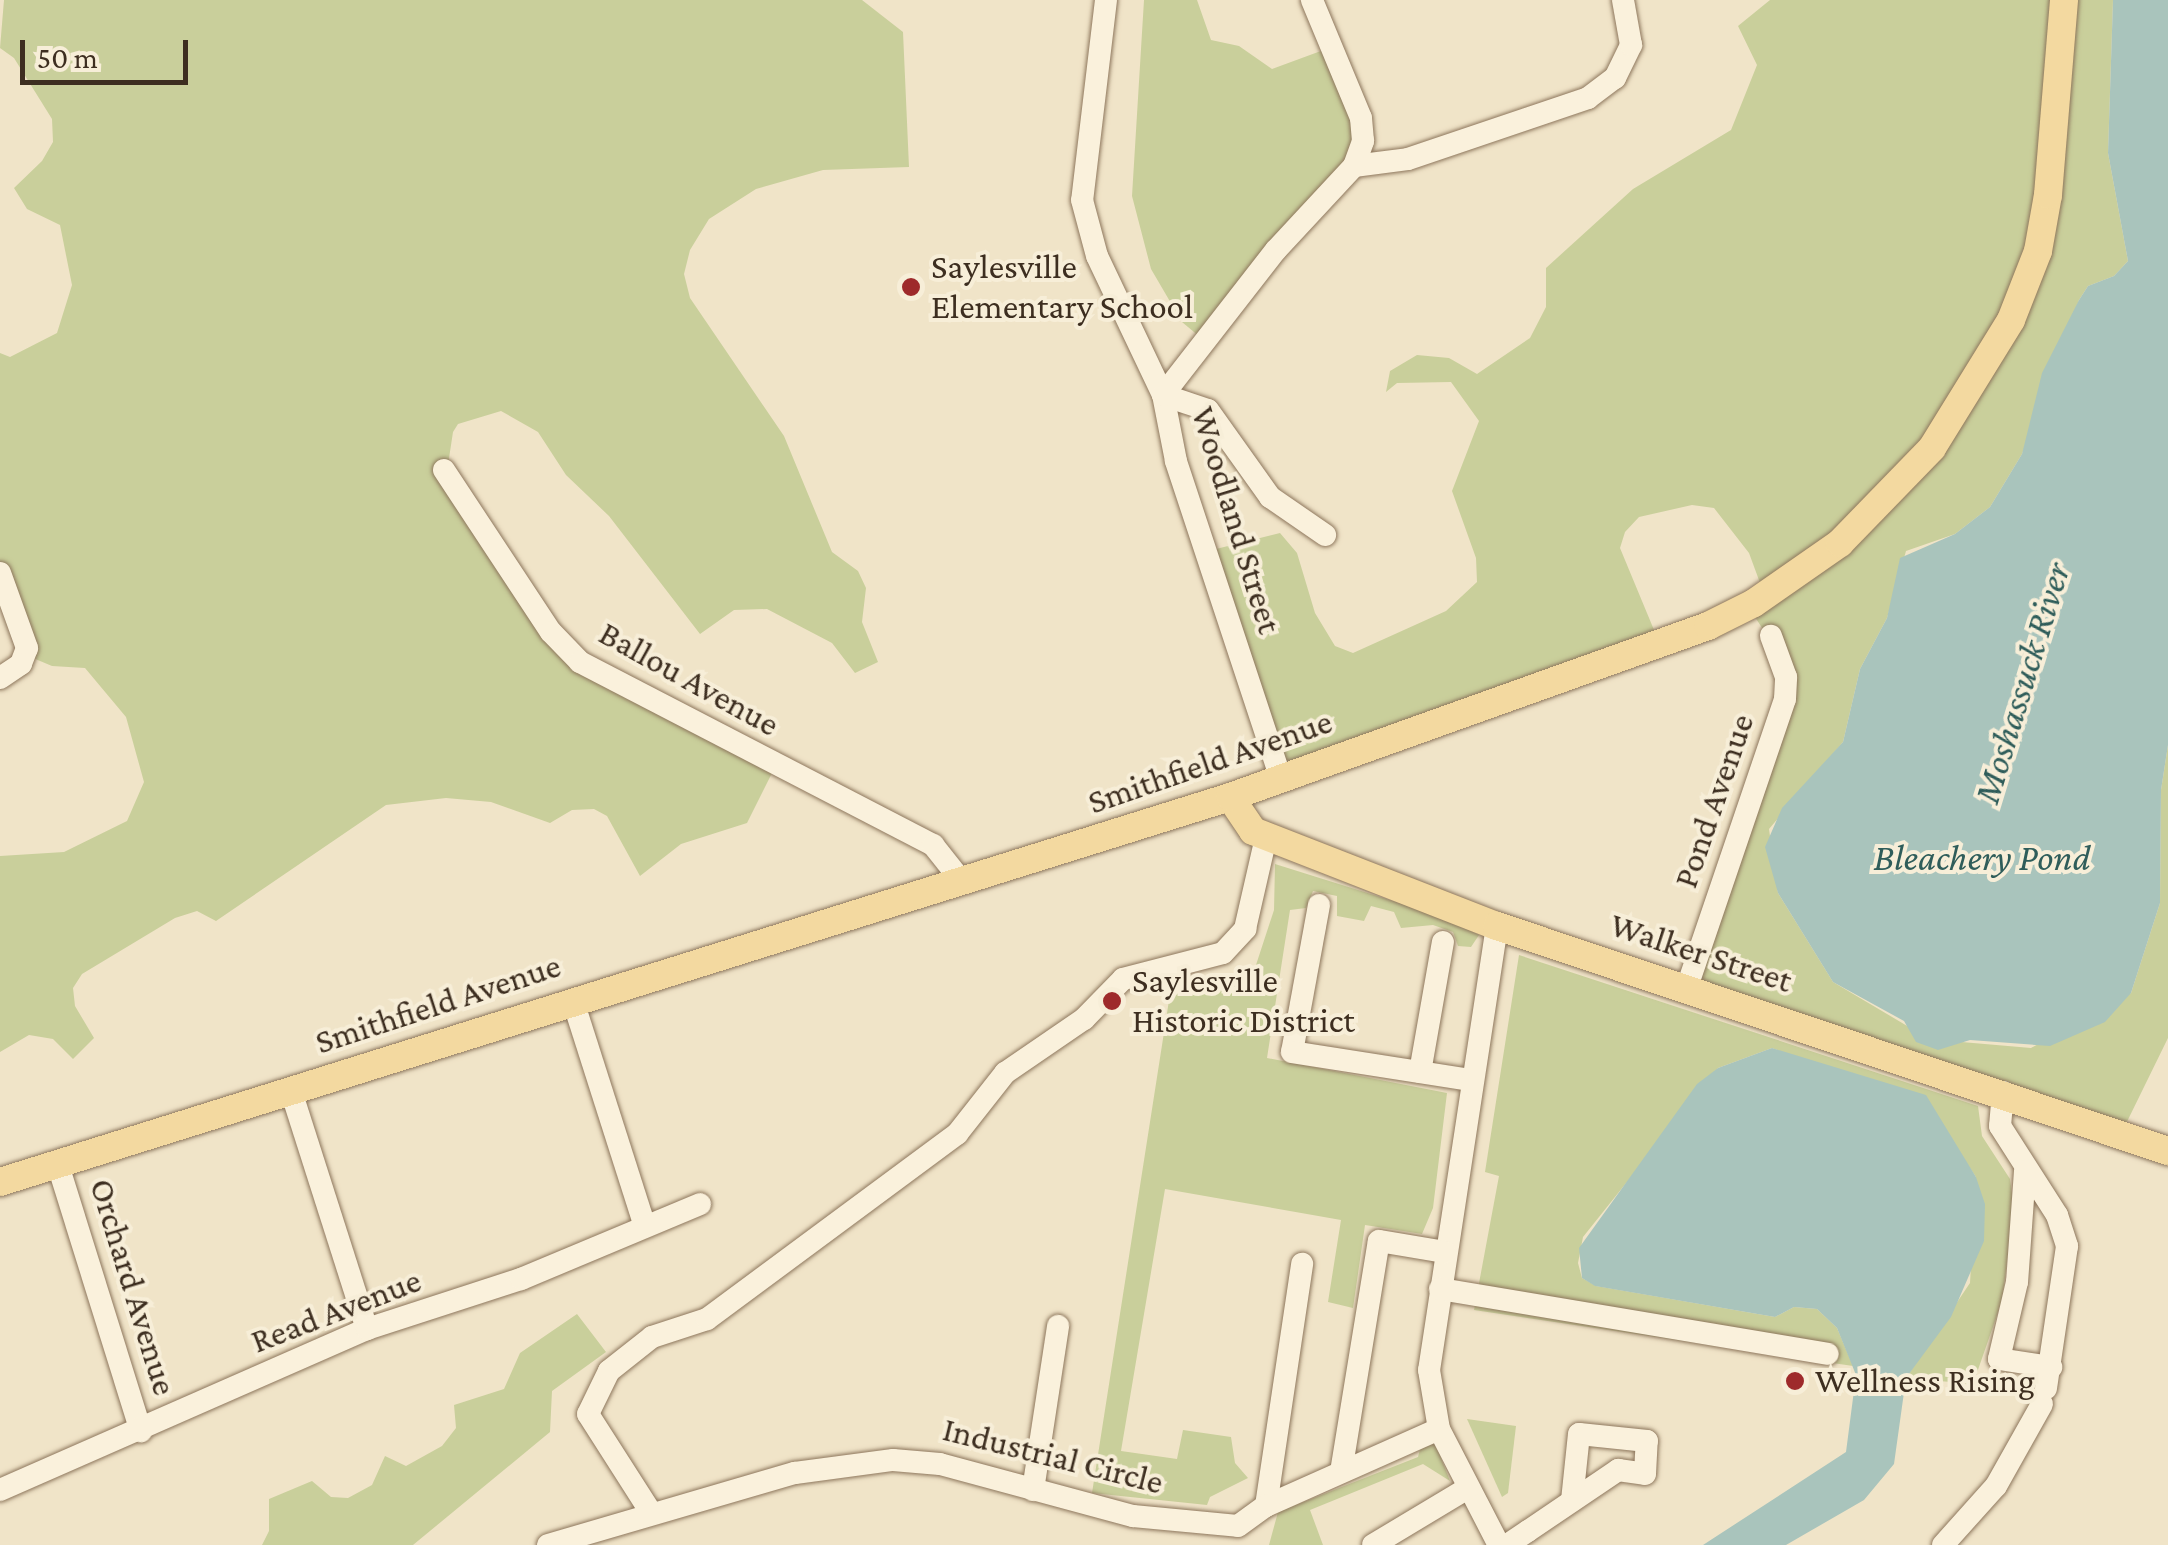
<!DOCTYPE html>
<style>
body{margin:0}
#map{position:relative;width:2168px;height:1545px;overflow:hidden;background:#f0e4c8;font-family:"Crimson Pro",serif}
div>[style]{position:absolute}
.green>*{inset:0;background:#c9cf9b}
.water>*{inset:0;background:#a9c4bc}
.roads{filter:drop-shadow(0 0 2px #8d765c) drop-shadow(0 0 2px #8d765c)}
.minor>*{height:22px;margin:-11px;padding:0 11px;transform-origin:11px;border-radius:11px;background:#faf1dc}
.major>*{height:28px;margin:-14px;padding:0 14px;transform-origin:14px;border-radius:14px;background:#f3d9a0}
.dots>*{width:28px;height:28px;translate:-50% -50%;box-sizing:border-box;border:5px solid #f7eed8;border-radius:50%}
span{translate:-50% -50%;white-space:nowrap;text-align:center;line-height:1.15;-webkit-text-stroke:8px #f7eed8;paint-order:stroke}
.poi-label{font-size:35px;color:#3d2e20}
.left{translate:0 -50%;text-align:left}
.street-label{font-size:35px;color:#3d2e20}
.water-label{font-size:38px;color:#2f5d5a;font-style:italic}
.scale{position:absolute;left:20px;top:40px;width:168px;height:45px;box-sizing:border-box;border:5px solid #3d2e20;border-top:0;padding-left:12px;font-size:30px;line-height:35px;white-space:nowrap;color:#3d2e20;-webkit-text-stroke:8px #f7eed8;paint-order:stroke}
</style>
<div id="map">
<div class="green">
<i style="clip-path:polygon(4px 0,862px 0,903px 32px,909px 167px,823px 170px,756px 189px,709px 219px,690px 250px,684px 274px,690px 298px,784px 436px,832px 552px,858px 571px,866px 588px,862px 622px,878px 662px,855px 673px,832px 643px,767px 609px,734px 610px,700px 634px,609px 516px,566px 475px,538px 432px,501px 411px,458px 424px,453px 432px,446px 478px,587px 675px,772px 773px,747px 823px,681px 844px,640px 876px,607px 816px,594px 809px,572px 810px,550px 823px,491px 802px,446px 798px,386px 805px,216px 921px,197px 911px,175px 918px,82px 974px,73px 988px,75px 1006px,94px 1038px,73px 1059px,53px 1039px,29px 1035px,0 1052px,0 856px,64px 852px,127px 821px,144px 782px,126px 717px,85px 668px,52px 666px,21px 653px,0 594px,0 353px,10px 357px,57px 333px,72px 285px,60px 225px,27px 209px,14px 188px,42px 161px,53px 142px,52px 119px,14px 58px,0 48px)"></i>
<i style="clip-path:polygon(1144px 0,1197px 0,1211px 40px,1239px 46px,1272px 69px,1329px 48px,1355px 119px,1358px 156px,1200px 337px,1182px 322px,1151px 269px,1132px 196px)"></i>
<i style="clip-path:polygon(1770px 0,2113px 0,2108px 153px,2128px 261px,2114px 276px,2088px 286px,2079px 300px,2022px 454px,1990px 507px,1955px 534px,1906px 551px,1887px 618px,1860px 669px,1843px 742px,1769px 829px,1778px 893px,1833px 982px,1914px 1030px,1950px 1041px,2031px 1048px,2131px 993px,2160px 903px,2161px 790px,2168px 745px,2168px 1038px,2119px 1138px,1692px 991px,1786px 693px,1781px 657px,1753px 614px,1763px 591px,1749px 553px,1714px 508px,1692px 505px,1639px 517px,1625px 532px,1620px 548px,1659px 642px,1291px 775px,1212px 550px,1280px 533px,1297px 553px,1315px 613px,1335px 646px,1353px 653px,1446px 611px,1477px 582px,1476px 558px,1452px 491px,1479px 421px,1451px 382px,1397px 383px,1386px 392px,1390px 371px,1417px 355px,1449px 358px,1477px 374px,1530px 338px,1546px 307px,1546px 268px,1633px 189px,1731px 130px,1757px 65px,1738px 26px)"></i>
<i style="clip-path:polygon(1275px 864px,1441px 916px,1479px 935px,1471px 947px,1458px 946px,1453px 932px,1433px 925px,1401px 928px,1394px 912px,1371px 906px,1364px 921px,1337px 916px,1337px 896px,1313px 891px,1306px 908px,1290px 910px,1267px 1058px,1447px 1093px,1433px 1208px,1422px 1234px,1365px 1225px,1353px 1308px,1328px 1302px,1341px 1220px,1165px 1189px,1121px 1451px,1177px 1459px,1183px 1430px,1231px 1437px,1235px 1463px,1248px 1478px,1210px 1497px,1207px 1505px,1092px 1493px,1170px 994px,1255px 968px,1274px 910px)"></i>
<i style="clip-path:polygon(1519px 955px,1978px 1106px,1982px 1136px,2010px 1179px,2014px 1208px,2002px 1301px,1973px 1384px,1906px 1378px,1970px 1283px,1976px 1177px,1929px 1107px,1772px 1048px,1718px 1068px,1583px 1237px,1578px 1263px,1582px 1278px,1596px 1286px,1775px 1317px,1794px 1307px,1817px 1309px,1837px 1328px,1853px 1366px,1474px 1310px,1499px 1176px,1485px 1172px)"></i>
<i style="clip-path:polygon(577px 1314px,606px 1352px,552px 1391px,550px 1432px,413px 1545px,262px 1545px,269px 1531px,269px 1499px,312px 1481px,331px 1497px,348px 1498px,372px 1485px,385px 1456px,406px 1466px,442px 1446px,456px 1428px,454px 1405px,504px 1389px,520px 1353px)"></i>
<i style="clip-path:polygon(1467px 1419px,1516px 1426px,1508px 1493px,1502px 1497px)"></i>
<i style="clip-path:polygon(1427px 1422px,1450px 1481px,1423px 1464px,1310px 1510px,1323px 1545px,1269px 1545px,1278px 1512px,1418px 1457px)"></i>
</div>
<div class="water">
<i style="clip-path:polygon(2113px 0,2168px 0,2168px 745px,2161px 790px,2160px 903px,2131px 993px,2105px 1022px,2050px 1046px,1970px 1040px,1938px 1050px,1916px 1042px,1904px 1021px,1833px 982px,1778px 893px,1765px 847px,1782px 808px,1843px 742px,1860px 669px,1887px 618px,1900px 558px,1955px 534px,1990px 507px,2022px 454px,2042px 373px,2079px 300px,2088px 286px,2114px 276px,2128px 261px,2108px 153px)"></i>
<i style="clip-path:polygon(1772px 1048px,1926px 1095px,1976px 1177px,1985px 1204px,1984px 1241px,1951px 1317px,1906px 1378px,1894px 1464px,1864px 1500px,1786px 1545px,1703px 1545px,1846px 1452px,1856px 1375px,1837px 1328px,1817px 1309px,1794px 1307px,1775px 1317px,1595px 1286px,1582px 1278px,1579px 1248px,1697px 1084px,1718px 1068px)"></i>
</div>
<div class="roads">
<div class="minor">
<i style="left:1106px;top:0;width:201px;rotate:96.8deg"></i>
<i style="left:1082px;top:200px;width:58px;rotate:75deg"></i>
<i style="left:1097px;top:256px;width:154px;rotate:64.6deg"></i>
<i style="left:1354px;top:166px;width:54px;rotate:-7.4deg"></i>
<i style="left:1408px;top:159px;width:190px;rotate:-18.7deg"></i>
<i style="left:1588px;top:98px;width:34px;rotate:-37deg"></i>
<i style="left:1615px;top:78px;width:37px;rotate:-64deg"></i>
<i style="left:1631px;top:45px;width:46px;rotate:-100.1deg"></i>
<i style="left:1163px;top:395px;width:47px;rotate:18.4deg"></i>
<i style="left:1208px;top:410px;width:107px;rotate:54.5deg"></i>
<i style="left:1270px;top:497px;width:67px;rotate:34.6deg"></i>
<i style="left:444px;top:470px;width:194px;rotate:56.6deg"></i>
<i style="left:551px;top:632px;width:42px;rotate:46deg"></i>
<i style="left:580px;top:662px;width:398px;rotate:27.4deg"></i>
<i style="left:933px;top:845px;width:43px;rotate:51.5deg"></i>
<i style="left:0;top:573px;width:80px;rotate:70.2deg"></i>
<i style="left:27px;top:648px;width:17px;rotate:111deg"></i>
<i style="left:21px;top:664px;width:25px;rotate:146deg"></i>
<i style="left:1280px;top:776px;width:332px;rotate:-108.3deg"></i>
<i style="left:1176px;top:461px;width:67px;rotate:-101.1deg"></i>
<i style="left:1163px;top:395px;width:184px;rotate:-52.1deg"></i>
<i style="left:1276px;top:250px;width:115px;rotate:-47.1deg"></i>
<i style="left:1354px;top:166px;width:27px;rotate:-70deg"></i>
<i style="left:1363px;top:141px;width:23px;rotate:-95deg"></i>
<i style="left:1361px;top:118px;width:128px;rotate:-112.6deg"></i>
<i style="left:1319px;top:905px;width:149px;rotate:100.4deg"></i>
<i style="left:1292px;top:1052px;width:180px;rotate:8.9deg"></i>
<i style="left:1497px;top:926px;width:449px;rotate:98.7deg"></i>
<i style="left:1429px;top:1370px;width:60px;rotate:80.4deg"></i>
<i style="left:1439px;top:1429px;width:131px;rotate:62.7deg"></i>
<i style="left:1687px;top:987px;width:304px;rotate:-71.2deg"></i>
<i style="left:1785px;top:699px;width:22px;rotate:-87deg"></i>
<i style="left:1786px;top:677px;width:44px;rotate:-110.1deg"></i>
<i style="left:573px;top:1001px;width:236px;rotate:72.3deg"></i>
<i style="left:1420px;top:1072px;width:132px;rotate:-80deg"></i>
<i style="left:291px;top:1091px;width:250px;rotate:72.3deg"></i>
<i style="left:2003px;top:1092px;width:34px;rotate:95deg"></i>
<i style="left:2000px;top:1126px;width:106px;rotate:57.4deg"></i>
<i style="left:2057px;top:1215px;width:33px;rotate:72deg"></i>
<i style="left:2067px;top:1246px;width:144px;rotate:98.4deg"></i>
<i style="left:58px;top:1165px;width:279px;rotate:72.7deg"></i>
<i style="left:2025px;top:1171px;width:111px;rotate:94.1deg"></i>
<i style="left:2017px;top:1282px;width:79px;rotate:103.2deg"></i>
<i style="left:1999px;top:1359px;width:53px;rotate:8.7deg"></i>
<i style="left:1440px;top:1289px;width:393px;rotate:9.5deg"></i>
<i style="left:1341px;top:1472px;width:234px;rotate:-80.7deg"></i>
<i style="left:1379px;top:1241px;width:67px;rotate:9.5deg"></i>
<i style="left:0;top:1490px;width:401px;rotate:-23.7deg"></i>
<i style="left:367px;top:1329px;width:162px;rotate:-18deg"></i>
<i style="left:521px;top:1279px;width:194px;rotate:-22.7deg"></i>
<i style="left:1033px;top:1490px;width:166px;rotate:-81.3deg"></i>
<i style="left:1266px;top:1506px;width:245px;rotate:-81.5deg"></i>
<i style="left:650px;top:1511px;width:115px;rotate:-122.6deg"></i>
<i style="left:588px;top:1414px;width:48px;rotate:-64deg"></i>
<i style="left:609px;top:1371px;width:55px;rotate:-38.3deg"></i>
<i style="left:652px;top:1337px;width:58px;rotate:-18.1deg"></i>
<i style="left:707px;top:1319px;width:311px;rotate:-36.5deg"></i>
<i style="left:957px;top:1134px;width:78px;rotate:-51.8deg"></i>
<i style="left:1005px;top:1073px;width:96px;rotate:-34.4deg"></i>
<i style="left:1084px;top:1019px;width:56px;rotate:-45.7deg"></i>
<i style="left:1123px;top:979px;width:103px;rotate:-14.6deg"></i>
<i style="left:1223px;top:953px;width:33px;rotate:-47deg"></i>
<i style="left:1245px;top:929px;width:94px;rotate:-77.1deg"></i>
<i style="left:548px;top:1545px;width:257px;rotate:-16.3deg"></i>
<i style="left:795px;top:1473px;width:99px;rotate:-7.6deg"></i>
<i style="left:893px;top:1460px;width:47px;rotate:4.9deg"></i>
<i style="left:940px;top:1464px;width:200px;rotate:15.1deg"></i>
<i style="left:1133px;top:1516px;width:105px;rotate:5.4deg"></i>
<i style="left:1238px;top:1526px;width:34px;rotate:-36deg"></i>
<i style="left:1266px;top:1506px;width:189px;rotate:-24deg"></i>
<i style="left:1373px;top:1545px;width:111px;rotate:-31deg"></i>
<i style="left:1507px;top:1545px;width:25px;rotate:-34deg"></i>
<i style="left:1528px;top:1531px;width:109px;rotate:-34.1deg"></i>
<i style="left:1618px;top:1470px;width:27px;rotate:8deg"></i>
<i style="left:1645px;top:1474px;width:33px;rotate:-87deg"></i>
<i style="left:1647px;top:1441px;width:68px;rotate:-174.1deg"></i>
<i style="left:1579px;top:1434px;width:67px;rotate:96deg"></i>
<i style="left:1943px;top:1545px;width:79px;rotate:-48.1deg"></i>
<i style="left:1996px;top:1486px;width:94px;rotate:-60.7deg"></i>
</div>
<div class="major">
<i style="left:1230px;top:797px;width:41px;rotate:55.9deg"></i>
<i style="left:1253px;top:831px;width:262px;rotate:21.3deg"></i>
<i style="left:1497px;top:926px;width:708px;rotate:18.54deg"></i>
<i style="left:0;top:1182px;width:1289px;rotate:-17.38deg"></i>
<i style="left:1230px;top:797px;width:508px;rotate:-19.68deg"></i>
<i style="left:1708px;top:626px;width:51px;rotate:-26.6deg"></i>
<i style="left:1754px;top:603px;width:105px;rotate:-34.9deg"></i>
<i style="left:1840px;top:543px;width:132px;rotate:-45.9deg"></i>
<i style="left:1932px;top:448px;width:150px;rotate:-58.3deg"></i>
<i style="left:2011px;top:320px;width:74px;rotate:-68.6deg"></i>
<i style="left:2038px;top:251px;width:57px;rotate:-79.9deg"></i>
<i style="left:2048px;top:195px;width:196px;rotate:-85.3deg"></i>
</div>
</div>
<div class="dots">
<i style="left:911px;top:287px;background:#9e2a2b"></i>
<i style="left:1112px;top:1001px;background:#9e2a2b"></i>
<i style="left:1795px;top:1381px;background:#9e2a2b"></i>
</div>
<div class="poi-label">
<span class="left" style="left:931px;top:287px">Saylesville<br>Elementary School</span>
<span class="left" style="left:1132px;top:1001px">Saylesville<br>Historic District</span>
<span class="left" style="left:1815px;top:1381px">Wellness Rising</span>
</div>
<div class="street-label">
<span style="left:1236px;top:520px;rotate:73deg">Woodland Street</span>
<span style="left:689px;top:679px;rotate:29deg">Ballou Avenue</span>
<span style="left:1210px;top:762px;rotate:-19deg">Smithfield Avenue</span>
<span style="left:1714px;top:801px;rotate:-71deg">Pond Avenue</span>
<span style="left:1701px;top:953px;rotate:18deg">Walker Street</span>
<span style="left:438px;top:1004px;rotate:-18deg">Smithfield Avenue</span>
<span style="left:133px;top:1287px;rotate:73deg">Orchard Avenue</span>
<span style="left:336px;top:1311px;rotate:-21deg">Read Avenue</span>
<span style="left:1053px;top:1456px;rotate:14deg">Industrial Circle</span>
</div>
<div class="water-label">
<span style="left:2022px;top:683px;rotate:-73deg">Moshassuck River</span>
<span style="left:1982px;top:858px">Bleachery Pond</span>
</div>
<div class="scale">50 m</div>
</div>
